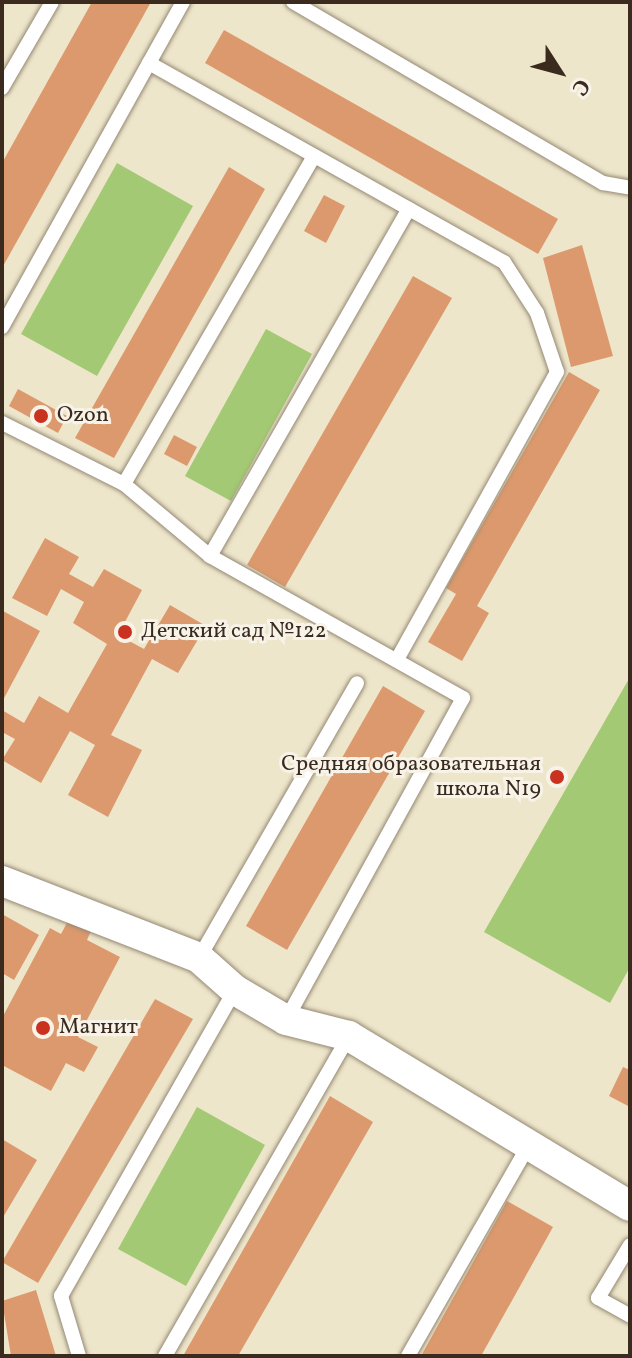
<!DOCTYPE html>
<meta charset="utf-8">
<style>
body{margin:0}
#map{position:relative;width:632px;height:1358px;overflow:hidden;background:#eee6cb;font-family:Vollkorn,serif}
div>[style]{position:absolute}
.green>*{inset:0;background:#a3c974}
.building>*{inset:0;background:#dc996d}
.roads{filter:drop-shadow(0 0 2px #948874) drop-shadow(0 0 2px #948874)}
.service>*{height:14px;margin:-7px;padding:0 7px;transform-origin:7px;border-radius:7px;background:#fff}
.minor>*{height:30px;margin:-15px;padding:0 15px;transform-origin:15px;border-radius:15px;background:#fff}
.dots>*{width:22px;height:22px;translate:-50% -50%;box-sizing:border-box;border:4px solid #f7f3e8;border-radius:50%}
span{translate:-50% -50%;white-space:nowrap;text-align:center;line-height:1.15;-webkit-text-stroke:6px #f7f3e8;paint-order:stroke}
.poi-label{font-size:22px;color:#3b2a1e}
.left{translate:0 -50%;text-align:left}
.right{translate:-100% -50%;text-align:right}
.frame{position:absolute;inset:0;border:4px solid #3b2a1e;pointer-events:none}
.north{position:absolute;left:520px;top:32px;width:80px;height:80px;-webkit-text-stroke:6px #f7f3e8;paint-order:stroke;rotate:126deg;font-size:22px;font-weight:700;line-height:32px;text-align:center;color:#3b2a1e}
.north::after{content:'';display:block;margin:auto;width:28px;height:36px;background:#3b2a1e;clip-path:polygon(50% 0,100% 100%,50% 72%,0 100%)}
</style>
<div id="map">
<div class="green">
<i style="clip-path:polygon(117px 163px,193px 206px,97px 376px,21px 334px)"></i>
<i style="clip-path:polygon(266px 329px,312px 354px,231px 501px,185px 476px)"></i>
<i style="clip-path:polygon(630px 677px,630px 967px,610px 1003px,484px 932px)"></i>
<i style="clip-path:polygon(197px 1107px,265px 1145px,186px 1286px,118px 1249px)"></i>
</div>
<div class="building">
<i style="clip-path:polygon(92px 2px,151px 2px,2px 268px,2px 163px)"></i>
<i style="clip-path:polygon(224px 30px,558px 219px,538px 254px,205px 63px)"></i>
<i style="clip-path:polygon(229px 167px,265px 189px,114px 458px,75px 438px)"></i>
<i style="clip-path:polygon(324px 195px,345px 206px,326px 243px,304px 231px)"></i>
<i style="clip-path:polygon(582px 245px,613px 356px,571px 367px,543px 258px)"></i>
<i style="clip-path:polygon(413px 276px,452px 298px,285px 587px,247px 565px)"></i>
<i style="clip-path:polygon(569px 372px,600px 390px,477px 606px,489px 613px,462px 661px,428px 642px,456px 594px,446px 588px)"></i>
<i style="clip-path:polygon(18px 389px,67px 416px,58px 433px,9px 406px)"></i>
<i style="clip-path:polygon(174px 435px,197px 447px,187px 466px,164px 454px)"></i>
<i style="clip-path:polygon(45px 538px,79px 557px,69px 574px,93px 587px,104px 569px,142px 590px,118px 635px,144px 649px,170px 605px,206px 626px,178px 673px,152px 659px,111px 735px,142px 750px,108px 817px,68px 795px,95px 745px,70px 731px,41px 783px,2px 760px,15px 739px,2px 732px,2px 710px,24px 723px,39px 696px,68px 713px,107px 644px,73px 623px,84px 602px,61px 589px,47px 616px,12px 598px)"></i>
<i style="clip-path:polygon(3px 611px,40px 631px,2px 702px,2px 613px)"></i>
<i style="clip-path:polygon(383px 686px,425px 711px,287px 950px,246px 926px)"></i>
<i style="clip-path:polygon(2px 914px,39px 935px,14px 980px,2px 973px)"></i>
<i style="clip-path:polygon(69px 919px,91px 931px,87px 940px,120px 957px,78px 1037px,98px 1047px,84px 1072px,66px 1063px,51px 1091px,2px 1065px,2px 1018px,50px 928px,61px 934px)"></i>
<i style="clip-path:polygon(155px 999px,193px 1019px,38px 1283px,2px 1262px)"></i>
<i style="clip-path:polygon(623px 1067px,630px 1070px,630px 1107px,609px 1096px)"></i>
<i style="clip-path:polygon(330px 1096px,373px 1122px,238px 1356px,183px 1356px)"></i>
<i style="clip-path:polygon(2px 1139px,37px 1160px,2px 1219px)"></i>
<i style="clip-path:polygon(507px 1201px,553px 1227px,481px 1356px,421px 1356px)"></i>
<i style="clip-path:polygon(36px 1290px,56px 1356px,11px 1356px,2px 1301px)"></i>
</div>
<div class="roads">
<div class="service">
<i style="left:293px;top:2px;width:359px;rotate:30.3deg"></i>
<i style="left:603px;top:183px;width:27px;rotate:10deg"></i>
<i style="left:149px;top:63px;width:70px;rotate:-60.9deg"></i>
<i style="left:2px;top:88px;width:99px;rotate:-59.8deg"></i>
<i style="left:2px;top:327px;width:302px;rotate:-60.9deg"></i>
<i style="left:149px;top:63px;width:407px;rotate:29.3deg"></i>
<i style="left:504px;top:262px;width:61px;rotate:57.1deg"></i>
<i style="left:537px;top:313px;width:62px;rotate:71.3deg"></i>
<i style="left:557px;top:372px;width:329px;rotate:119.1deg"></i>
<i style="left:2px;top:423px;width:136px;rotate:26.6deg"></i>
<i style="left:124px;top:484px;width:112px;rotate:39.9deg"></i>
<i style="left:210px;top:556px;width:290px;rotate:29.3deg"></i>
<i style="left:463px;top:698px;width:367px;rotate:118.8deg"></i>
<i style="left:124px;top:484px;width:379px;rotate:-59.9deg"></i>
<i style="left:210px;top:556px;width:400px;rotate:-60.2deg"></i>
<i style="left:199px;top:958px;width:317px;rotate:-60.1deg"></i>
<i style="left:630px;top:1245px;width:62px;rotate:121.1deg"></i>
<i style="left:598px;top:1298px;width:37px;rotate:29deg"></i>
<i style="left:79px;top:1356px;width:63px;rotate:-106.7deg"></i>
<i style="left:61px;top:1296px;width:352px;rotate:-60.4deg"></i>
<i style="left:165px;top:1356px;width:369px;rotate:-60.1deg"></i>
<i style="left:408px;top:1356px;width:243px;rotate:-60.2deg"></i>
</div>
<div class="minor">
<i style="left:2px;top:881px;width:212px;rotate:21.3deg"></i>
<i style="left:199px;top:958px;width:48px;rotate:41.6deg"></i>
<i style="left:235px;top:990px;width:59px;rotate:30.5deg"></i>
<i style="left:286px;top:1020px;width:65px;rotate:14.3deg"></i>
<i style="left:349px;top:1036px;width:328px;rotate:31.2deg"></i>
</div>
</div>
<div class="dots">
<i style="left:41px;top:416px;background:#c8321e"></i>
<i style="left:125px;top:632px;background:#c8321e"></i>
<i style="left:557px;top:777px;background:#c8321e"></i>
<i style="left:43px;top:1028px;background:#c8321e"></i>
</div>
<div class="poi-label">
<span class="left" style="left:57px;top:416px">Ozon</span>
<span class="left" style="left:141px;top:632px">Детский сад №122</span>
<span class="right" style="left:541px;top:777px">Средняя образовательная<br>школа N19</span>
<span class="left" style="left:59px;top:1028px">Магнит</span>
</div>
<div class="frame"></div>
<div class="north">С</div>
</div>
